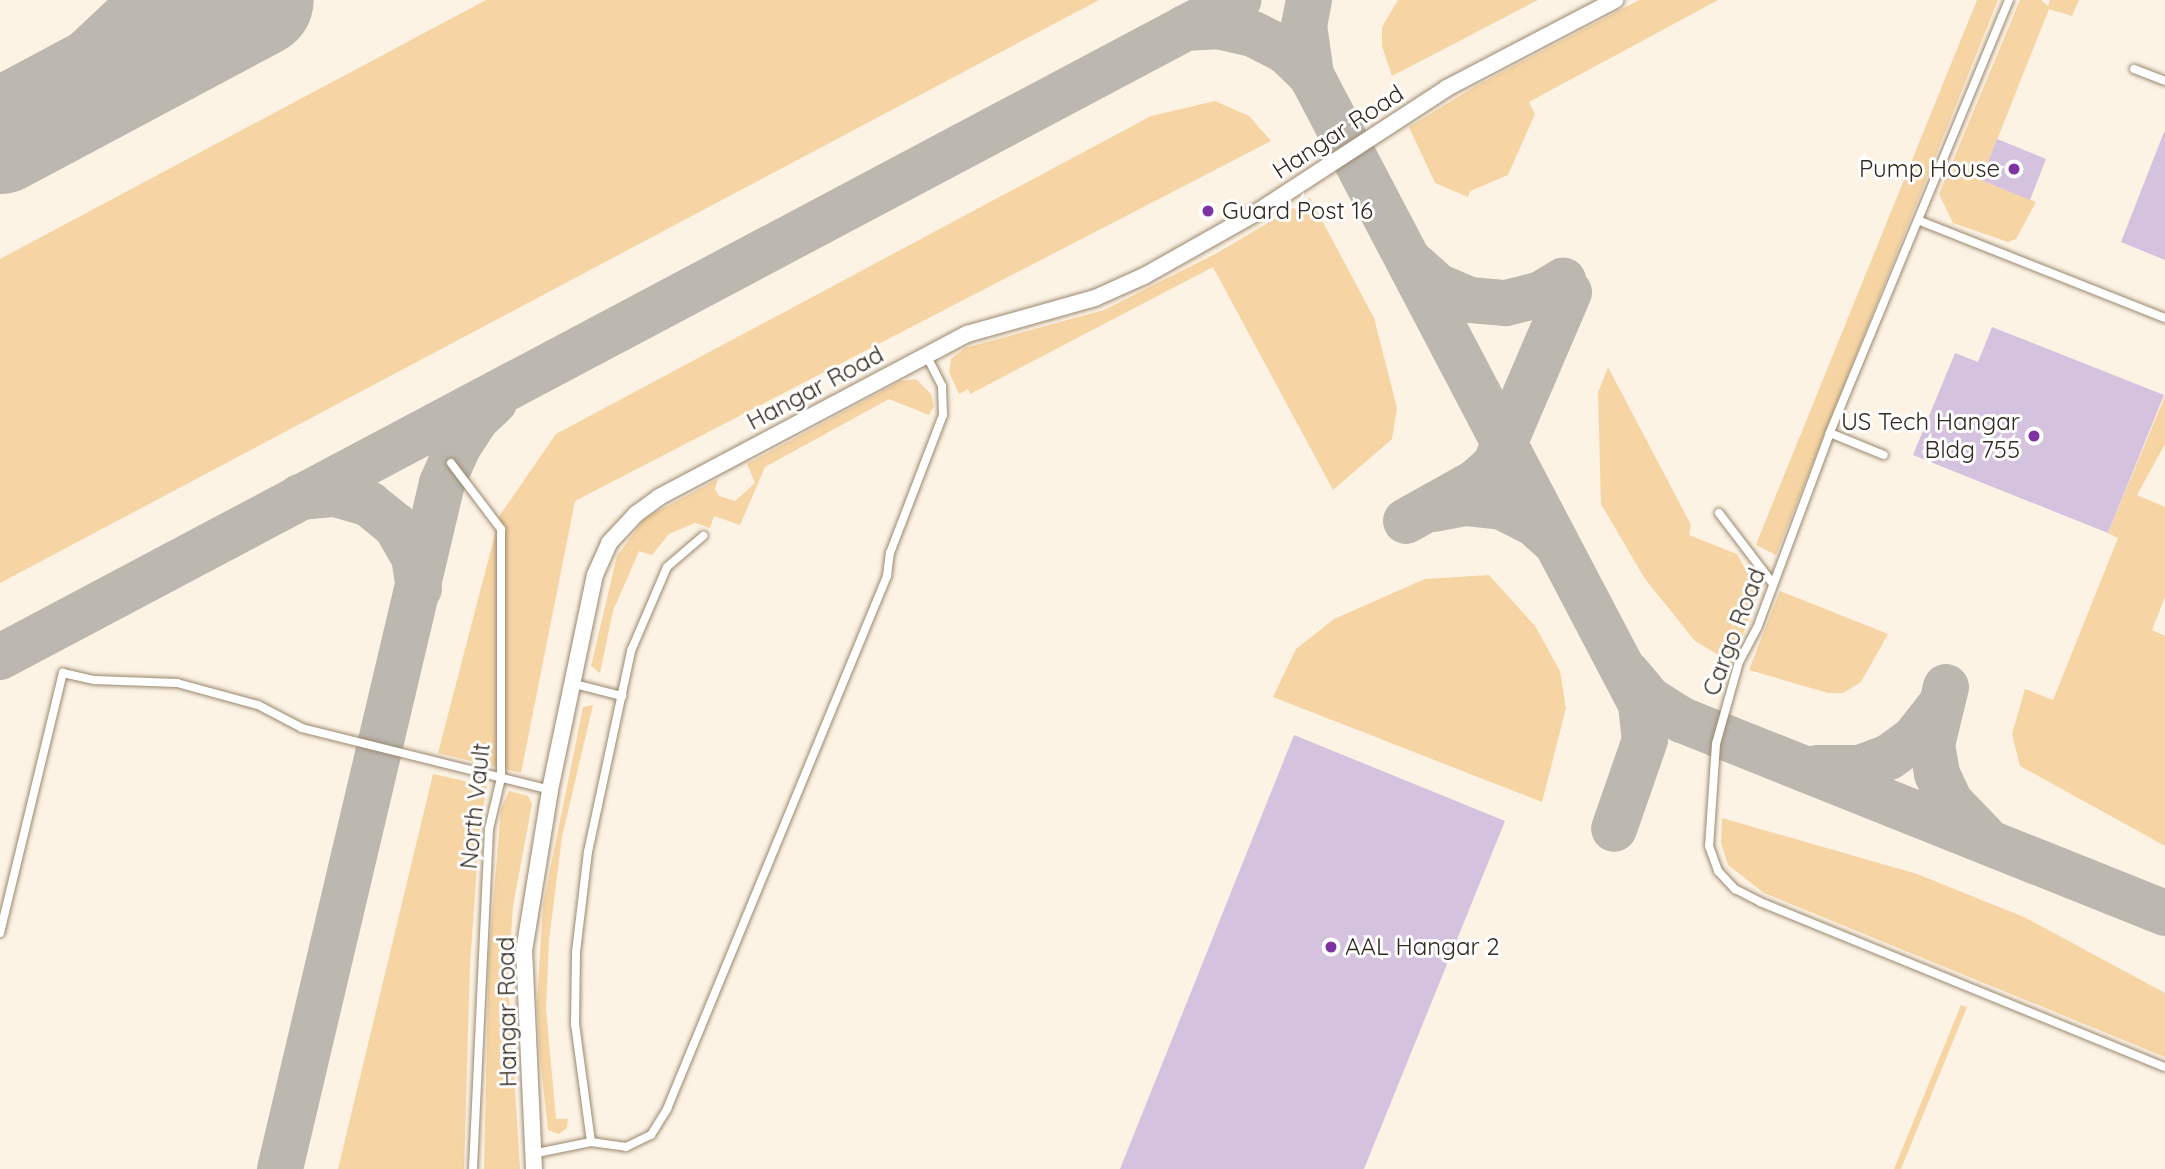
<!DOCTYPE html>
<style>
body{margin:0}
#map{position:relative;width:2165px;height:1169px;overflow:hidden;background:#fffbf5;font-family:Quicksand,sans-serif}
div>[style]{position:absolute}
.built>*{inset:0;background:#fdf3e5}
.green>*{inset:0;background:#f6d4a3}
.taxiway>*{height:46px;margin:-23px;padding:0 23px;transform-origin:23px;border-radius:23px;background:#bcb8b0}
.runway>*{height:114px;margin:-57px;padding:0 57px;transform-origin:57px;border-radius:57px;background:#bcb8b0}
.building>*{inset:0;background:#d4c2df}
.roads{filter:drop-shadow(0 0 2px #9a886e) drop-shadow(0 0 2px #9a886e)}
.service>*{height:8px;margin:-4px;padding:0 4px;transform-origin:4px;border-radius:4px;background:#fff}
.minor>*{height:16px;margin:-8px;padding:0 8px;transform-origin:8px;border-radius:8px;background:#fff}
.dots>*{width:19px;height:19px;translate:-50% -50%;box-sizing:border-box;border:4px solid #fff;border-radius:50%}
span{translate:-50% -50%;white-space:nowrap;text-align:center;line-height:1.15;-webkit-text-stroke:6px #fff;paint-order:stroke}
.street-label{font-size:24px;color:#322a20}
.poi-label{font-size:24px;color:#322a20}
.right{translate:-100% -50%;text-align:right}
.left{translate:0 -50%;text-align:left}
</style>
<div id="map">
<div class="built">
<i style="clip-path:polygon(0 0,2165px 0,2165px 1169px,0 1169px)"></i>
</div>
<div class="green">
<i style="clip-path:polygon(486px 0,1099px 0,0 583px,0 259px)"></i>
<i style="clip-path:polygon(1398px 0,1538px 0,1392px 76px,1382px 46px,1382px 27px)"></i>
<i style="clip-path:polygon(1639px 0,1718px 0,1529px 102px,1535px 114px,1508px 175px,1470px 191px,1468px 197px,1435px 183px,1409px 127px,1476px 86px)"></i>
<i style="clip-path:polygon(1977px 0,1998px 0,1776px 555px,1756px 545px,1759px 537px)"></i>
<i style="clip-path:polygon(2020px 0,2041px 0,2048px 6px,2050px 0,2079px 0,2072px 16px,2049px 9px,1981px 180px,2036px 202px,2016px 239px,2008px 242px,1953px 223px,1939px 194px)"></i>
<i style="clip-path:polygon(1215px 101px,1249px 116px,1271px 141px,575px 501px,521px 773px,438px 753px,500px 515px,556px 434px,1151px 116px)"></i>
<i style="clip-path:polygon(1310px 198px,1374px 318px,1397px 408px,1392px 439px,1333px 490px,1213px 267px,970px 394px,968px 389px,959px 394px,949px 372px,951px 359px,965px 348px,1104px 310px,1217px 253px)"></i>
<i style="clip-path:polygon(1608px 367px,1691px 525px,1689px 535px,1737px 554px,1755px 587px,1758px 595px,1732px 663px,1695px 641px,1645px 579px,1601px 504px,1598px 393px)"></i>
<i style="clip-path:polygon(916px 379px,931px 394px,934px 406px,929px 415px,889px 399px,765px 467px,740px 525px,714px 516px,710px 528px,695px 523px,669px 534px,652px 555px,639px 551px,613px 611px,600px 673px,591px 666px,617px 556px,645px 518px,718px 479px,715px 489px,719px 496px,735px 501px,755px 483px,747px 464px,901px 381px)"></i>
<i style="clip-path:polygon(2165px 396px,2165px 444px,2137px 495px,2165px 507px,2165px 597px,2152px 630px,2165px 636px,2165px 846px,2020px 766px,2012px 734px,2025px 689px,2053px 700px,2118px 538px,2108px 533px)"></i>
<i style="clip-path:polygon(1489px 575px,1535px 626px,1560px 671px,1566px 708px,1542px 802px,1273px 697px,1296px 649px,1334px 619px,1425px 579px)"></i>
<i style="clip-path:polygon(1780px 591px,1888px 634px,1861px 682px,1843px 693px,1828px 693px,1749px 670px)"></i>
<i style="clip-path:polygon(593px 705px,562px 837px,549px 940px,546px 1009px,556px 1119px,568px 1119px,567px 1128px,559px 1134px,548px 1130px,540px 1059px,537px 1002px,543px 905px,583px 707px)"></i>
<i style="clip-path:polygon(433px 774px,487px 786px,480px 825px,470px 965px,464px 1169px,338px 1169px)"></i>
<i style="clip-path:polygon(509px 791px,528px 796px,532px 804px,513px 906px,508px 977px,520px 1169px,484px 1169px,489px 953px,501px 809px)"></i>
<i style="clip-path:polygon(1722px 818px,1917px 874px,2024px 917px,2165px 993px,2165px 1057px,1764px 893px,1728px 865px,1721px 843px)"></i>
<i style="clip-path:polygon(1961px 1005px,1967px 1007px,1901px 1169px,1894px 1169px)"></i>
</div>
<div class="taxiway">
<i style="left:1309px;top:0;width:25px;rotate:101deg"></i>
<i style="left:1304px;top:25px;width:50px;rotate:82deg"></i>
<i style="left:1311px;top:75px;width:710px;rotate:62.32deg"></i>
<i style="left:1641px;top:704px;width:36px;rotate:84deg"></i>
<i style="left:1645px;top:740px;width:94px;rotate:109.2deg"></i>
<i style="left:1185px;top:28px;width:33px;rotate:-3deg"></i>
<i style="left:1218px;top:26px;width:36px;rotate:13deg"></i>
<i style="left:1253px;top:34px;width:36px;rotate:27deg"></i>
<i style="left:1285px;top:50px;width:36px;rotate:44deg"></i>
<i style="left:0;top:122px;width:89px;rotate:-38.2deg"></i>
<i style="left:70px;top:67px;width:98px;rotate:-43.3deg"></i>
<i style="left:1414px;top:265px;width:31px;rotate:42deg"></i>
<i style="left:1437px;top:286px;width:36px;rotate:23deg"></i>
<i style="left:1470px;top:300px;width:36px;rotate:5deg"></i>
<i style="left:1506px;top:303px;width:36px;rotate:-14deg"></i>
<i style="left:1541px;top:294px;width:26px;rotate:-31deg"></i>
<i style="left:300px;top:497px;width:35px;rotate:-5deg"></i>
<i style="left:335px;top:494px;width:35px;rotate:16deg"></i>
<i style="left:369px;top:504px;width:35px;rotate:39deg"></i>
<i style="left:396px;top:526px;width:36px;rotate:60deg"></i>
<i style="left:414px;top:557px;width:32px;rotate:81deg"></i>
<i style="left:1434px;top:509px;width:32px;rotate:-11deg"></i>
<i style="left:1465px;top:503px;width:37px;rotate:6deg"></i>
<i style="left:1502px;top:507px;width:37px;rotate:27deg"></i>
<i style="left:1535px;top:524px;width:28px;rotate:42deg"></i>
<i style="left:1406px;top:521px;width:80px;rotate:-29.1deg"></i>
<i style="left:1476px;top:482px;width:25px;rotate:-42deg"></i>
<i style="left:1495px;top:465px;width:188px;rotate:-66.8deg"></i>
<i style="left:0;top:657px;width:1402px;rotate:-27.95deg"></i>
<i style="left:1628px;top:674px;width:34px;rotate:50deg"></i>
<i style="left:1650px;top:700px;width:38px;rotate:32deg"></i>
<i style="left:1682px;top:720px;width:520px;rotate:21.78deg"></i>
<i style="left:1946px;top:687px;width:60px;rotate:103.6deg"></i>
<i style="left:1932px;top:745px;width:29px;rotate:80deg"></i>
<i style="left:1937px;top:774px;width:31px;rotate:65deg"></i>
<i style="left:1950px;top:802px;width:46px;rotate:45.9deg"></i>
<i style="left:1817px;top:768px;width:43px"></i>
<i style="left:1860px;top:768px;width:31px;rotate:-21deg"></i>
<i style="left:1889px;top:757px;width:31px;rotate:-36deg"></i>
<i style="left:1914px;top:739px;width:36px;rotate:-52deg"></i>
<i style="left:280px;top:1169px;width:705px;rotate:-76.71deg"></i>
<i style="left:442px;top:483px;width:39px;rotate:-66deg"></i>
<i style="left:458px;top:447px;width:33px;rotate:-57deg"></i>
<i style="left:476px;top:419px;width:25px;rotate:-43deg"></i>
</div>
<div class="runway">
<i style="left:0;top:137px;width:291px;rotate:-28.1deg"></i>
</div>
<div class="building">
<i style="clip-path:polygon(2164px 132px,2165px 132px,2165px 260px,2121px 242px)"></i>
<i style="clip-path:polygon(1997px 139px,2046px 159px,2030px 200px,1981px 180px)"></i>
<i style="clip-path:polygon(1992px 327px,2164px 395px,2108px 533px,1913px 455px,1955px 353px,1978px 362px)"></i>
<i style="clip-path:polygon(1294px 735px,1505px 821px,1364px 1169px,1120px 1169px)"></i>
</div>
<div class="roads">
<div class="service">
<i style="left:2009px;top:0;width:469px;rotate:112.5deg"></i>
<i style="left:1830px;top:433px;width:208px;rotate:110.5deg"></i>
<i style="left:1757px;top:628px;width:38px;rotate:118deg"></i>
<i style="left:1739px;top:662px;width:85px;rotate:105.7deg"></i>
<i style="left:1716px;top:744px;width:102px;rotate:93.9deg"></i>
<i style="left:1709px;top:846px;width:27px;rotate:70deg"></i>
<i style="left:1718px;top:871px;width:25px;rotate:47deg"></i>
<i style="left:1735px;top:889px;width:28px;rotate:27deg"></i>
<i style="left:1760px;top:902px;width:437px;rotate:22.2deg"></i>
<i style="left:2134px;top:69px;width:33px;rotate:21deg"></i>
<i style="left:1920px;top:221px;width:264px;rotate:21.6deg"></i>
<i style="left:1830px;top:433px;width:58px;rotate:22.2deg"></i>
<i style="left:451px;top:463px;width:83px;rotate:52.9deg"></i>
<i style="left:501px;top:529px;width:249px;rotate:90deg"></i>
<i style="left:501px;top:778px;width:52px;rotate:103.2deg"></i>
<i style="left:489px;top:829px;width:340px;rotate:92.7deg"></i>
<i style="left:1719px;top:513px;width:89px;rotate:52.7deg"></i>
<i style="left:571px;top:683px;width:53px;rotate:14.3deg"></i>
<i style="left:0;top:933px;width:268px;rotate:-76.4deg"></i>
<i style="left:63px;top:673px;width:32px;rotate:13deg"></i>
<i style="left:94px;top:680px;width:83px;rotate:2.1deg"></i>
<i style="left:177px;top:683px;width:84px;rotate:15.2deg"></i>
<i style="left:258px;top:705px;width:50px;rotate:27.6deg"></i>
<i style="left:302px;top:728px;width:256px;rotate:14deg"></i>
<i style="left:591px;top:1142px;width:119px;rotate:-97.7deg"></i>
<i style="left:575px;top:1024px;width:72px;rotate:-89.2deg"></i>
<i style="left:576px;top:952px;width:101px;rotate:-83.2deg"></i>
<i style="left:588px;top:852px;width:206px;rotate:-77.9deg"></i>
<i style="left:631px;top:651px;width:91px;rotate:-66.8deg"></i>
<i style="left:667px;top:567px;width:48px;rotate:-40.7deg"></i>
<i style="left:532px;top:1154px;width:60px;rotate:-11.5deg"></i>
<i style="left:591px;top:1142px;width:35px;rotate:8deg"></i>
<i style="left:626px;top:1147px;width:28px;rotate:-26deg"></i>
<i style="left:651px;top:1135px;width:31px;rotate:-58deg"></i>
<i style="left:667px;top:1109px;width:577px;rotate:-67.57deg"></i>
<i style="left:887px;top:576px;width:23px;rotate:-83deg"></i>
<i style="left:890px;top:553px;width:148px;rotate:-69deg"></i>
<i style="left:943px;top:415px;width:29px;rotate:-92deg"></i>
<i style="left:942px;top:386px;width:35px;rotate:-117deg"></i>
</div>
<div class="minor">
<i style="left:534px;top:1169px;width:218px;rotate:-92.6deg"></i>
<i style="left:524px;top:951px;width:163px;rotate:-80.8deg"></i>
<i style="left:550px;top:790px;width:220px;rotate:-78.2deg"></i>
<i style="left:595px;top:575px;width:35px;rotate:-66deg"></i>
<i style="left:609px;top:543px;width:40px;rotate:-47deg"></i>
<i style="left:636px;top:514px;width:29px;rotate:-36deg"></i>
<i style="left:659px;top:497px;width:348px;rotate:-27.9deg"></i>
<i style="left:967px;top:334px;width:133px;rotate:-15.7deg"></i>
<i style="left:1095px;top:298px;width:54px;rotate:-24.2deg"></i>
<i style="left:1144px;top:276px;width:126px;rotate:-29.4deg"></i>
<i style="left:1254px;top:214px;width:230px;rotate:-33.1deg"></i>
<i style="left:1447px;top:88px;width:190px;rotate:-27.6deg"></i>
</div>
</div>
<div class="dots">
<i style="left:2014px;top:169px;background:#7e32a3"></i>
<i style="left:1208px;top:211px;background:#7e32a3"></i>
<i style="left:2034px;top:436px;background:#7e32a3"></i>
<i style="left:1331px;top:947px;background:#7e32a3"></i>
</div>
<div class="street-label">
<span style="left:1338px;top:132px;rotate:-33deg">Hangar Road</span>
<span style="left:815px;top:388px;rotate:-28deg">Hangar Road</span>
<span style="left:1734px;top:632px;rotate:-69deg">Cargo Road</span>
<span style="left:475px;top:806px;rotate:-84deg">North Vault</span>
<span style="left:507px;top:1012px;rotate:-91deg">Hangar Road</span>
</div>
<div class="poi-label">
<span class="right" style="left:2000px;top:169px">Pump House</span>
<span class="left" style="left:1222px;top:211px">Guard Post 16</span>
<span class="right" style="left:2020px;top:436px">US Tech Hangar<br>Bldg 755</span>
<span class="left" style="left:1345px;top:947px">AAL Hangar 2</span>
</div>
</div>
